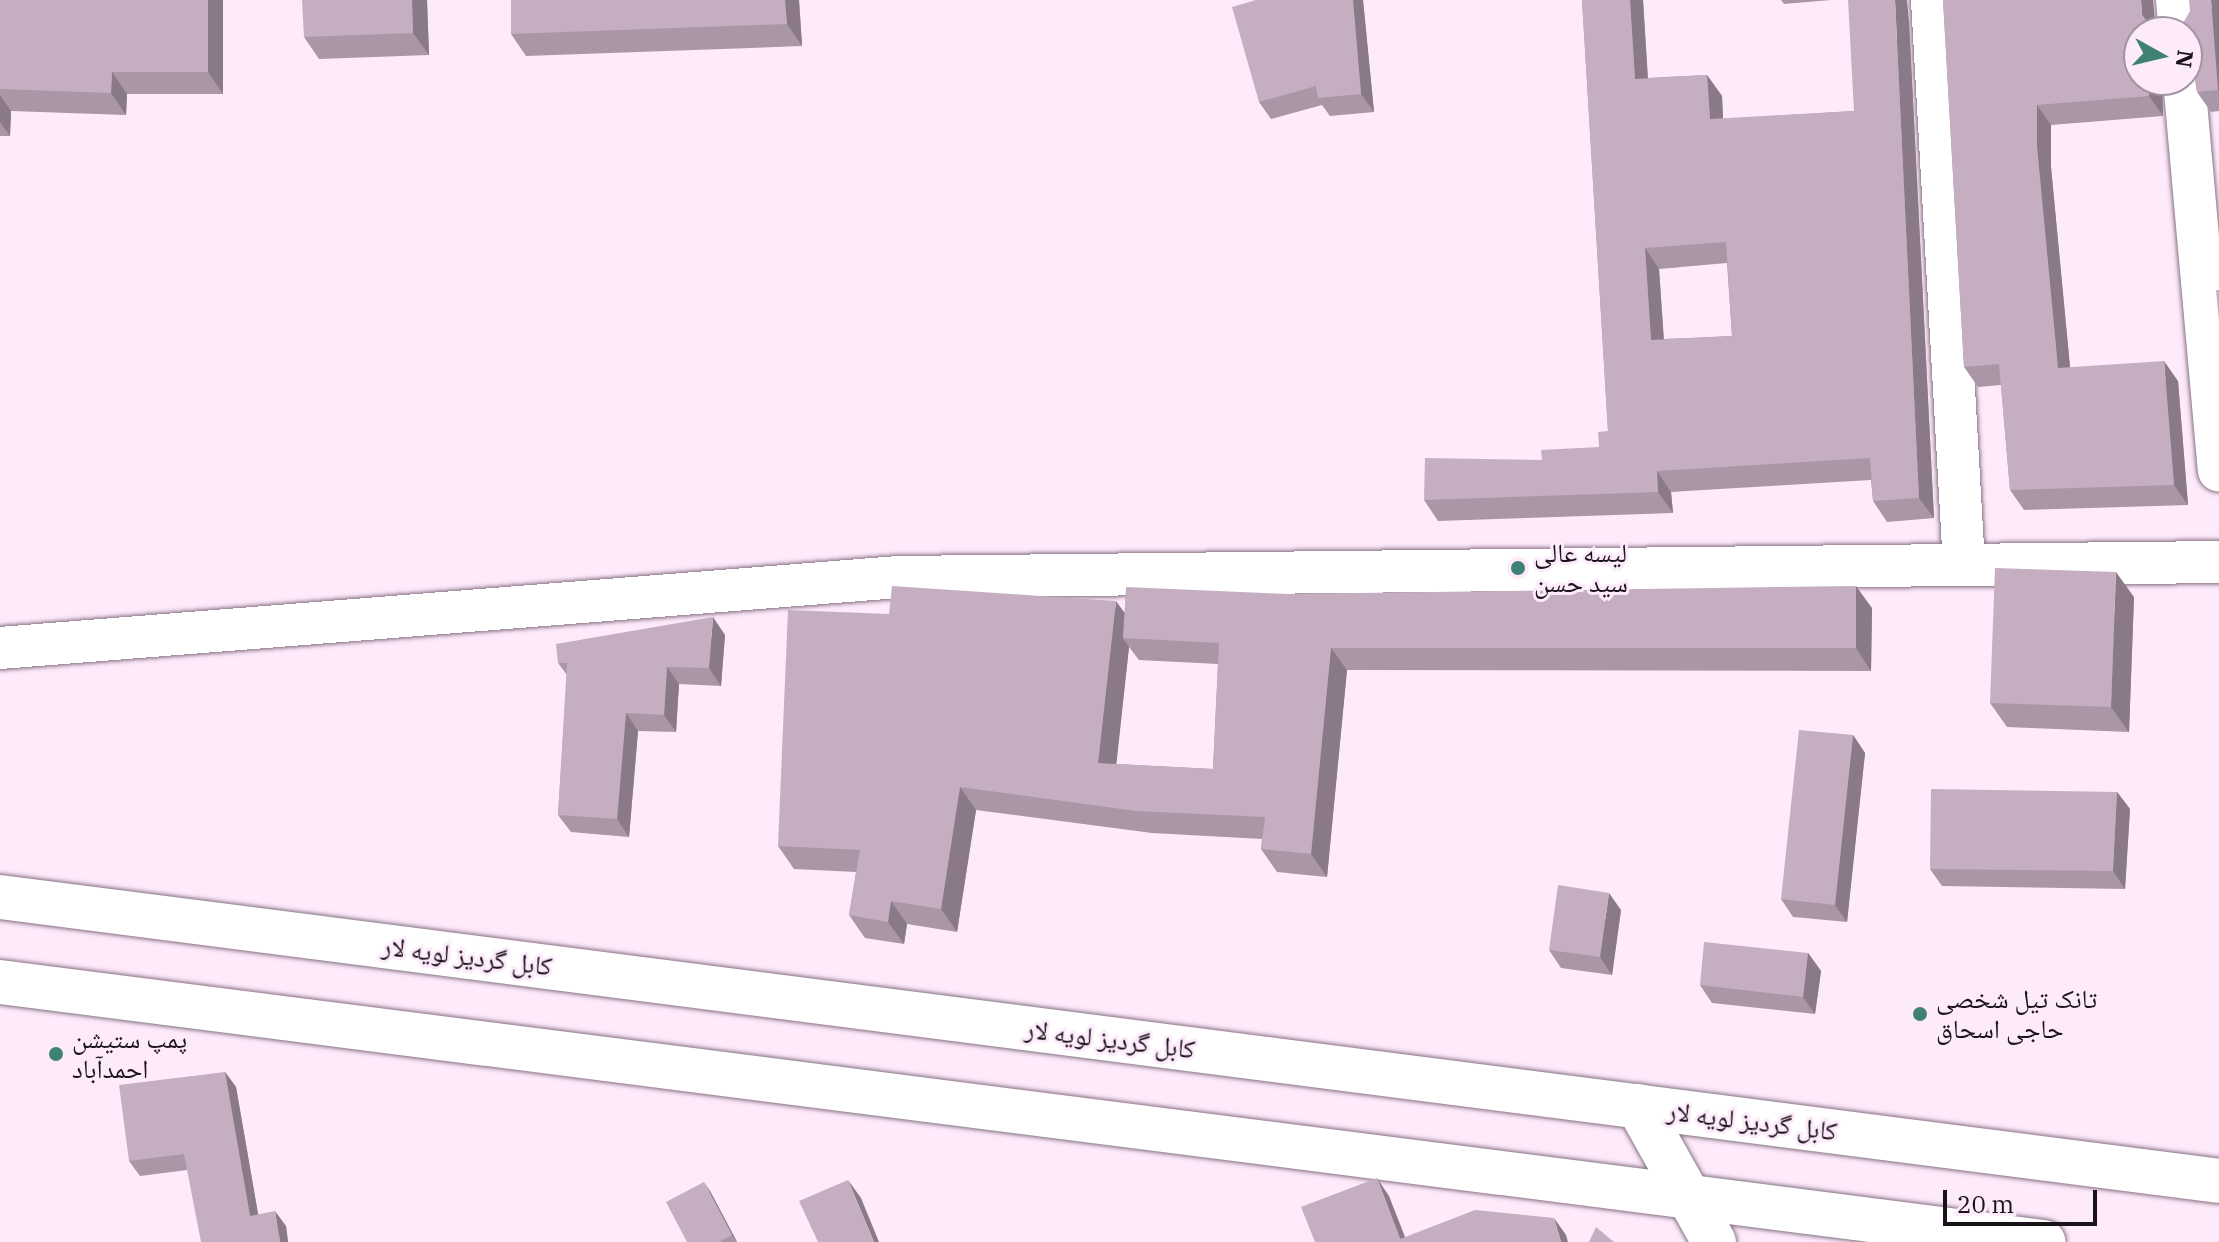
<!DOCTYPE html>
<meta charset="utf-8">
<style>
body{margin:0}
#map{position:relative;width:2219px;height:1242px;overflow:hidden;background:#fdeafb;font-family:"IBM Plex Serif","Noto Naskh Arabic",serif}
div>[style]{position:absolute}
.roads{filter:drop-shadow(0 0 2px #877284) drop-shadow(0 0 2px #877284)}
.street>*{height:42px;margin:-21px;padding:0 21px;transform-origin:21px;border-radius:21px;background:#fff}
.secondary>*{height:44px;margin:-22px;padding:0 22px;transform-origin:22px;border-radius:22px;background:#fff}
.highway>*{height:44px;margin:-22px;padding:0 22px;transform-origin:22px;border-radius:22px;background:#fff}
.wall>*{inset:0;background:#a996a7}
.shaded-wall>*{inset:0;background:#8a7a88}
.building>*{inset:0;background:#c5aec2}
.dots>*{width:22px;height:22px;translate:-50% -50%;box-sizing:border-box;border:4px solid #fdeafb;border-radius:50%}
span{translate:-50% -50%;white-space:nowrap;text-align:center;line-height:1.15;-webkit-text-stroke:6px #fdeafb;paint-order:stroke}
.poi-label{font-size:26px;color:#1b131b}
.left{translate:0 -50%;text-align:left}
.street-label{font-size:26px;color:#1b131b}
.north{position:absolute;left:2123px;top:16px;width:80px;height:80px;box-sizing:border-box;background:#fdeafb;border:2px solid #a394a1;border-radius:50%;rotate:98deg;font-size:22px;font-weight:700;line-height:32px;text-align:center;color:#1b131b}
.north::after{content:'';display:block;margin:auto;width:28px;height:36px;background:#3f8275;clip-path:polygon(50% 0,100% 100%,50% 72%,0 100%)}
.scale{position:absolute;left:1943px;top:1190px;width:154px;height:36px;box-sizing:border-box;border:4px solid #1b131b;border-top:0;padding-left:10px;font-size:24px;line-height:28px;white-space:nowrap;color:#1b131b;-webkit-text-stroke:6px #fdeafb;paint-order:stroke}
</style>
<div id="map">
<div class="roads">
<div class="street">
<i style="left:1932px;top:0;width:566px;rotate:86.76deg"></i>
<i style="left:2177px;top:0;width:32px;rotate:85deg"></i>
<i style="left:2184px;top:80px;width:392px;rotate:84.9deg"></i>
<i style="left:0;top:648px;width:901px;rotate:-4.52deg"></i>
<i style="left:898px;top:577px;width:1321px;rotate:-0.65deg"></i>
</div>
<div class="secondary">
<i style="left:1638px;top:1106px;width:156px;rotate:60.8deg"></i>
</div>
<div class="highway">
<i style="left:0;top:897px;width:2237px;rotate:7.29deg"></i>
<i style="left:0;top:982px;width:2060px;rotate:7.25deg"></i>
</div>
</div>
<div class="wall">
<i style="clip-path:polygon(0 0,223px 0,223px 94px,127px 94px,126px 115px,11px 111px,10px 136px,0 136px)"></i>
<i style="clip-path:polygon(427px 0,429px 55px,319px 59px,304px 37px)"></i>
<i style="clip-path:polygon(511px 0,799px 0,802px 46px,526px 56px,511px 34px)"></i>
<i style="clip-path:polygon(1256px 0,1363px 0,1374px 112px,1330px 116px,1322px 105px,1271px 119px,1259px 102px)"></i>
<i style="clip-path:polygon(evenodd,1582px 0,1643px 0,1648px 78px,1707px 75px,1722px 96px,1723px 119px,1854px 111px,1909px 21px,1934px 518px,1887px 522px,1873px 501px,1871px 480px,1671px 492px,1673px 513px,1438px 521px,1424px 500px,1542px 460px,1599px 447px,1608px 431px,1582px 0,1727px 263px,1732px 336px,1664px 339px,1659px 269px,1727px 263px)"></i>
<i style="clip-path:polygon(1781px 0,1831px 0,1784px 4px)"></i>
<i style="clip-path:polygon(1943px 0,2139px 32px,2139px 80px,2162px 80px,2163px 116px,2051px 125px,2051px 167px,2070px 367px,2178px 381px,2188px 505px,2024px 510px,2010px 490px,2001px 385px,1978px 387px,1964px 367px)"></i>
<i style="clip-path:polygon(2219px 0,2219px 111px,2211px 112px,2197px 92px,2192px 61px,2187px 59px,2187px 32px)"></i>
<i style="clip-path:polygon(evenodd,1287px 594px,1872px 608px,1871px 671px,1347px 670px,1327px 877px,1277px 872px,1261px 849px,1262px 839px,1152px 833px,976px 810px,957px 932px,907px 924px,904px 944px,865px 938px,849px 915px,856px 872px,794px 869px,778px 846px,889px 614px,1124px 612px,1287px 594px,1129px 647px,1139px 660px,1218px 664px,1213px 769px,1116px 764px,1129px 647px)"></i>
<i style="clip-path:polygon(2134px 597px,2129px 732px,2007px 727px,1990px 703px)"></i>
<i style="clip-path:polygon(725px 635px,721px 686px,679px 684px,676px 732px,638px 731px,629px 837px,571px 832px,558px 815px,567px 675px,558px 663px)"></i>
<i style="clip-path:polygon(1853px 735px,1865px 753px,1847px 922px,1793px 917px,1781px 899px)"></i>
<i style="clip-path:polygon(2117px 792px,2130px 809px,2125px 889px,1942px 886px,1930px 869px)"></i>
<i style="clip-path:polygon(1621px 910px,1612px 975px,1561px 968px,1549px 950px)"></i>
<i style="clip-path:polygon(1808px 953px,1821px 971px,1815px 1014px,1712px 1003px,1700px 985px)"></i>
<i style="clip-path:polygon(225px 1072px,236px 1087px,258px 1214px,286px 1226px,288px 1242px,187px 1170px,140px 1176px,129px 1161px)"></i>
<i style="clip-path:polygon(710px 1191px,737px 1242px,687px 1242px)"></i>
</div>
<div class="shaded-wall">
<i style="clip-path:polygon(208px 0,223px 0,223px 94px,208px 72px)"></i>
<i style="clip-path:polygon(412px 0,427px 0,429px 55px,413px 33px)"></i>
<i style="clip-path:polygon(785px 0,799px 0,802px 46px,787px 24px)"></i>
<i style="clip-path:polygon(1353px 0,1363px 0,1374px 112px,1361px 94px)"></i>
<i style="clip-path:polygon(1630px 0,1643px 0,1649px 99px,1635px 79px)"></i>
<i style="clip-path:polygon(1895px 0,1907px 0,1909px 21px,1934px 518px,1919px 498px)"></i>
<i style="clip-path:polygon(2141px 0,2153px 0,2156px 32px,2154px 32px,2142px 15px)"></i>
<i style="clip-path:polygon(2211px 0,2219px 0,2219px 91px,2218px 90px)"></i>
<i style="clip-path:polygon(112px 72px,127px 94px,126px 115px,111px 93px)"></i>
<i style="clip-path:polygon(1707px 75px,1722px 96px,1724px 140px,1710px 119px)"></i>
<i style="clip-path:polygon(2149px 80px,2162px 80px,2163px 116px,2149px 96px)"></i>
<i style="clip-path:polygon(0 95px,11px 111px,10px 136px,0 122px)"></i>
<i style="clip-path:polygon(2037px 105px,2051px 125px,2051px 167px,2072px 388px,2058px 368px,2037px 147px)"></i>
<i style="clip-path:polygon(1645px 248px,1659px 269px,1665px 360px,1651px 340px)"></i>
<i style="clip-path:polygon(2164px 361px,2178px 381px,2188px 505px,2174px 485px)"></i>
<i style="clip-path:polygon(1657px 471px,1671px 492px,1673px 513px,1658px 492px)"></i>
<i style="clip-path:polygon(2116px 572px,2134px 597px,2129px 732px,2111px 707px)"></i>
<i style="clip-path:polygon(1856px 586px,1872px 608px,1871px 671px,1856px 648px)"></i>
<i style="clip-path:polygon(1116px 601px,1132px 623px,1123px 638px,1129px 647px,1114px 786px,1098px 763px)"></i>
<i style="clip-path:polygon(713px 617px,725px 635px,721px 686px,709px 668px)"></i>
<i style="clip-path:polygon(1331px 648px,1347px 670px,1327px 877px,1311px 854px)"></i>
<i style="clip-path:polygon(667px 667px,679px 684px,676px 732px,664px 715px)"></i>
<i style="clip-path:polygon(626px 713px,638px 731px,629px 837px,617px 819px)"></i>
<i style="clip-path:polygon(1853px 735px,1865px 753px,1847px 922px,1835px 905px)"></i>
<i style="clip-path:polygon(960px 787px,976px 810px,957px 932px,941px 909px)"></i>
<i style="clip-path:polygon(2117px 792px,2130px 809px,2125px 889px,2113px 871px)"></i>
<i style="clip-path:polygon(1609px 893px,1621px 910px,1612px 975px,1600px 957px)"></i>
<i style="clip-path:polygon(891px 901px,907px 924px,904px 944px,888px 922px)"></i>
<i style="clip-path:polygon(1808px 953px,1821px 971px,1815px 1014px,1803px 997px)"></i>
<i style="clip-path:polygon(225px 1072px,236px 1087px,261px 1231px,250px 1216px)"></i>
<i style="clip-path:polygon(1377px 1178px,1389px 1196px,1407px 1242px,1400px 1239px)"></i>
<i style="clip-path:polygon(848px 1180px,861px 1198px,879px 1242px,874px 1242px)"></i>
<i style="clip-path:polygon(704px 1182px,710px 1191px,737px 1242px,732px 1235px)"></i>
<i style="clip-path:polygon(275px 1211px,286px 1226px,288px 1242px,280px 1242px)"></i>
<i style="clip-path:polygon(1554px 1218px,1566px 1235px,1568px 1242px,1561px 1242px)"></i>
</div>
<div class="building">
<i style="clip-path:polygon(0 0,208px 0,208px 72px,112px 72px,111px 93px,0 89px)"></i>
<i style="clip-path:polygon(302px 0,412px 0,413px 33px,304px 37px)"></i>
<i style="clip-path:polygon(511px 0,785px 0,787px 24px,511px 34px)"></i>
<i style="clip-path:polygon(1256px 0,1353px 0,1361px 94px,1318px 98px,1316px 86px,1259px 102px,1232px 7px)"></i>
<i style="clip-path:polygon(evenodd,1582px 0,1630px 0,1635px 79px,1707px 75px,1710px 119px,1854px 111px,1848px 0,1895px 0,1919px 498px,1873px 501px,1870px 458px,1657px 471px,1658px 492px,1424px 500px,1425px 458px,1542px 460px,1541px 450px,1599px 447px,1598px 432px,1608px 431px,1582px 0,1726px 242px,1732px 336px,1651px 340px,1645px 248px,1726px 242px)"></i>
<i style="clip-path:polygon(1943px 0,2141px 0,2142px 15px,2154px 32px,2139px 32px,2139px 80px,2149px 80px,2149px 96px,2037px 105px,2037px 147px,2058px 368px,2164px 361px,2174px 485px,2010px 490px,1999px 364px,1964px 367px)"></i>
<i style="clip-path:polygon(2189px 0,2211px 0,2218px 90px,2197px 92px,2190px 47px,2187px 45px,2187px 32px,2178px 32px,2190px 11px)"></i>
<i style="clip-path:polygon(2216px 290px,2219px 290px,2219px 321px)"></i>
<i style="clip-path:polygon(1995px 568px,2116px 572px,2111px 707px,1990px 703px)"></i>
<i style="clip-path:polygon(892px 586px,1116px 601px,1098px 763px,1213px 769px,1219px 643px,1123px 638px,1126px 587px,1287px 594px,1856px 586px,1856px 648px,1331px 648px,1311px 854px,1261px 849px,1265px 817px,1136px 811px,960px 787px,941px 909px,891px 901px,888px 922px,849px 915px,860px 850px,778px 846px,788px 610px,889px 614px)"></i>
<i style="clip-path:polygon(713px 617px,709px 668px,667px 667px,664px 715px,626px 713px,617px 819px,558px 815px,567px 663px,558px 663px,556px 644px)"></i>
<i style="clip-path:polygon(1799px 730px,1853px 735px,1835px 905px,1781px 899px)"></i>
<i style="clip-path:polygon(1931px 789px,2117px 792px,2113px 871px,1930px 869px)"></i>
<i style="clip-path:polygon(1558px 885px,1609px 893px,1600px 957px,1549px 950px)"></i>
<i style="clip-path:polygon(1704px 942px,1808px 953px,1803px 997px,1700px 985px)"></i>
<i style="clip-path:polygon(225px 1072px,250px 1216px,275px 1211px,280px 1242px,201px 1242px,184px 1154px,129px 1161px,119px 1085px)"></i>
<i style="clip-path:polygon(1377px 1178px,1400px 1239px,1475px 1210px,1554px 1218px,1561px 1242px,1315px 1242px,1301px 1207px)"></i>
<i style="clip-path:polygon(848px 1180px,874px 1242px,818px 1242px,799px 1201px)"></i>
<i style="clip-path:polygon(704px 1182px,732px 1235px,719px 1242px,687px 1242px,666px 1202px)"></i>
<i style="clip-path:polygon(1596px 1227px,1614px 1242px,1589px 1242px)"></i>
</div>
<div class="dots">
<i style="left:1518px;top:568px;background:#3f8275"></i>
<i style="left:1920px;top:1014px;background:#3f8275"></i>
<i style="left:56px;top:1054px;background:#3f8275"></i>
</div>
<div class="poi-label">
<span class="left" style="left:1534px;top:568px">لیسه عالی<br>سید حسن</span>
<span class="left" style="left:1936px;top:1014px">تانک تیل شخصی<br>حاجی اسحاق</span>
<span class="left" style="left:72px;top:1054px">پمپ ستیشن<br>احمدآباد</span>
</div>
<div class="street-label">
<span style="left:467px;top:956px;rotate:7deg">کابل گردیز لویه لار</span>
<span style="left:1110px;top:1039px;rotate:7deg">کابل گردیز لویه لار</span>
<span style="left:1752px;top:1121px;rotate:7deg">کابل گردیز لویه لار</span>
</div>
<div class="north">N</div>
<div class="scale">20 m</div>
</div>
